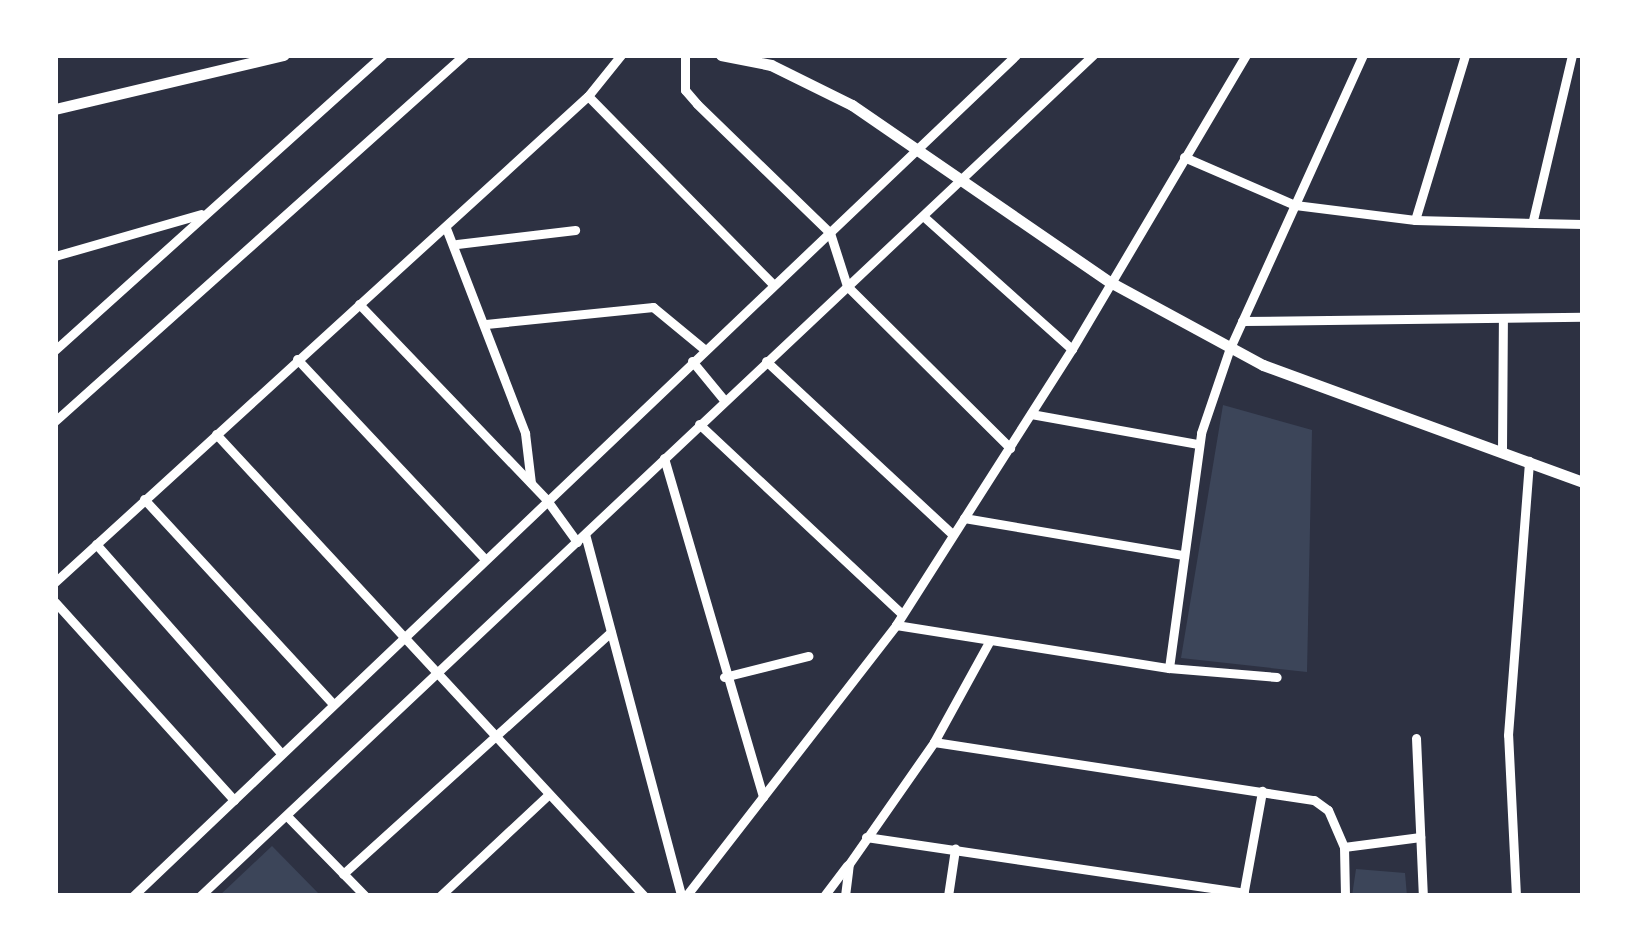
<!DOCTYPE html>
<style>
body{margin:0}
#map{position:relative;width:1638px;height:951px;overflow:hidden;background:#2d3142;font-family:Figtree,sans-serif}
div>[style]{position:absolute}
.green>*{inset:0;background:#3c4559}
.minor>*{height:9px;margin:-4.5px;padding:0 4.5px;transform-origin:4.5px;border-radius:4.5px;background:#fff}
.secondary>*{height:11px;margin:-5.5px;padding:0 5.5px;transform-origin:5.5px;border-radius:5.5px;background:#fff}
span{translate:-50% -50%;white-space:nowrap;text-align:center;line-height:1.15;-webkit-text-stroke:8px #fff;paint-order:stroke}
.frame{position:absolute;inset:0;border:58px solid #fff;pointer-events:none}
</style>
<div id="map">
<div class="green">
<i style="clip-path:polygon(1223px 405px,1312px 430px,1307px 672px,1181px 658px)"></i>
<i style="clip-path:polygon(272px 846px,321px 896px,219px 896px)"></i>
<i style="clip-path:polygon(1356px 869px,1405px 873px,1407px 896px,1352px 896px)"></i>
</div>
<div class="minor">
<i style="left:685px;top:55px;width:35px;rotate:90deg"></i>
<i style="left:685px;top:90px;width:18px;rotate:49deg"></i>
<i style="left:697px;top:104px;width:185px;rotate:44.1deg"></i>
<i style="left:830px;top:233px;width:56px;rotate:72.2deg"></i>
<i style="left:847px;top:286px;width:230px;rotate:44.8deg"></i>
<i style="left:588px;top:96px;width:265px;rotate:45.5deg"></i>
<i style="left:1184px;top:157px;width:121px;rotate:23.4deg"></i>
<i style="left:1295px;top:205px;width:121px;rotate:7.1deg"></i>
<i style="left:1415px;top:220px;width:168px;rotate:1.4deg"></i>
<i style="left:923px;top:216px;width:200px;rotate:41.8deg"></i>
<i style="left:1415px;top:220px;width:172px;rotate:-73.1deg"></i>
<i style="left:1533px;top:220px;width:170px;rotate:-76.7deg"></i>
<i style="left:446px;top:228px;width:220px;rotate:68.9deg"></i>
<i style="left:525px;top:433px;width:50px;rotate:83.2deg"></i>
<i style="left:457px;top:244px;width:119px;rotate:-6.8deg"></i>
<i style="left:55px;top:256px;width:152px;rotate:-16deg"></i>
<i style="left:359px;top:304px;width:270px;rotate:46.2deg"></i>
<i style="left:546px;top:499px;width:53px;rotate:54.2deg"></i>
<i style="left:1242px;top:321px;width:341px;rotate:-0.7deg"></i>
<i style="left:486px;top:324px;width:168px;rotate:-5.8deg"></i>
<i style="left:653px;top:307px;width:66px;rotate:39.5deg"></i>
<i style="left:55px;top:350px;width:441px;rotate:-42deg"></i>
<i style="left:297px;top:359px;width:272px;rotate:46.8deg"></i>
<i style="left:692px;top:361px;width:50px;rotate:50.6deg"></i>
<i style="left:766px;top:361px;width:255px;rotate:42.9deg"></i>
<i style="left:1031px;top:414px;width:170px;rotate:10.2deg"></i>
<i style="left:55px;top:421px;width:549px;rotate:-41.82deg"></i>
<i style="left:699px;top:424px;width:278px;rotate:43.1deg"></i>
<i style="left:216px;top:434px;width:630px;rotate:47.19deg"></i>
<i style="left:1502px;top:450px;width:130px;rotate:-89.6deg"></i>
<i style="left:664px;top:458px;width:353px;rotate:73.7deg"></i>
<i style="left:144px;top:499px;width:276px;rotate:47.3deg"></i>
<i style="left:964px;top:518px;width:221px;rotate:9.6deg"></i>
<i style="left:585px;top:534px;width:375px;rotate:75.1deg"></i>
<i style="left:96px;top:544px;width:279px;rotate:48.5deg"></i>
<i style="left:55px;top:582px;width:721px;rotate:-42.36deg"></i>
<i style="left:588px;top:96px;width:53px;rotate:-51.2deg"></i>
<i style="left:55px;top:602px;width:267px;rotate:47.9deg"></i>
<i style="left:896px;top:625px;width:276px;rotate:9deg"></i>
<i style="left:1169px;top:668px;width:108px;rotate:4.8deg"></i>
<i style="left:1169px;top:668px;width:237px;rotate:-82.2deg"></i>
<i style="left:1201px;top:433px;width:90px;rotate:-71.2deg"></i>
<i style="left:1230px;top:348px;width:322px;rotate:-65.6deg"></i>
<i style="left:724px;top:677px;width:87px;rotate:-14deg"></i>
<i style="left:1416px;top:738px;width:158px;rotate:87.5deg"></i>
<i style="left:934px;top:742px;width:384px;rotate:8.7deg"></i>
<i style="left:1314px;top:800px;width:17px;rotate:36deg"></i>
<i style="left:1328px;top:810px;width:40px;rotate:66.6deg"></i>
<i style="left:1344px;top:847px;width:49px;rotate:88.8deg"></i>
<i style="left:287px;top:816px;width:112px;rotate:45.7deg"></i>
<i style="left:866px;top:837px;width:382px;rotate:8.4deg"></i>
<i style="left:1344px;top:847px;width:77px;rotate:-7.5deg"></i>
<i style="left:343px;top:874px;width:361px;rotate:-42.1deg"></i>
<i style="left:133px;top:896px;width:1219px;rotate:-43.6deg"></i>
<i style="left:200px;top:896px;width:1227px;rotate:-43.28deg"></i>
<i style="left:440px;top:896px;width:149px;rotate:-43.1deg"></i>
<i style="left:686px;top:896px;width:343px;rotate:-52.2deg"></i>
<i style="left:896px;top:625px;width:327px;rotate:-57.5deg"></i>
<i style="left:1072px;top:349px;width:342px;rotate:-59.4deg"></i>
<i style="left:824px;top:896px;width:38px;rotate:-53deg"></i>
<i style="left:845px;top:896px;width:32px;rotate:-83deg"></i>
<i style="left:849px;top:864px;width:149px;rotate:-55.1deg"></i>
<i style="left:934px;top:742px;width:114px;rotate:-61.2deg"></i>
<i style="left:948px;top:896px;width:48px;rotate:-81.5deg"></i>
<i style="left:1243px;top:896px;width:107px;rotate:-79.7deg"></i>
<i style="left:1516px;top:896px;width:161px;rotate:-92.8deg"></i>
<i style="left:1508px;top:735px;width:275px;rotate:-85.6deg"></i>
</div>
<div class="secondary">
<i style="left:721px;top:55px;width:51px;rotate:11.3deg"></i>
<i style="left:771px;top:65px;width:90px;rotate:26.3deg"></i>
<i style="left:852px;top:105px;width:313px;rotate:34.5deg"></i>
<i style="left:1110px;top:282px;width:174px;rotate:28.5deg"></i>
<i style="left:1263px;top:365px;width:341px;rotate:20.1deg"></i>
<i style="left:55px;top:109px;width:235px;rotate:-13.3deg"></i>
</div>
<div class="frame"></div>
</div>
